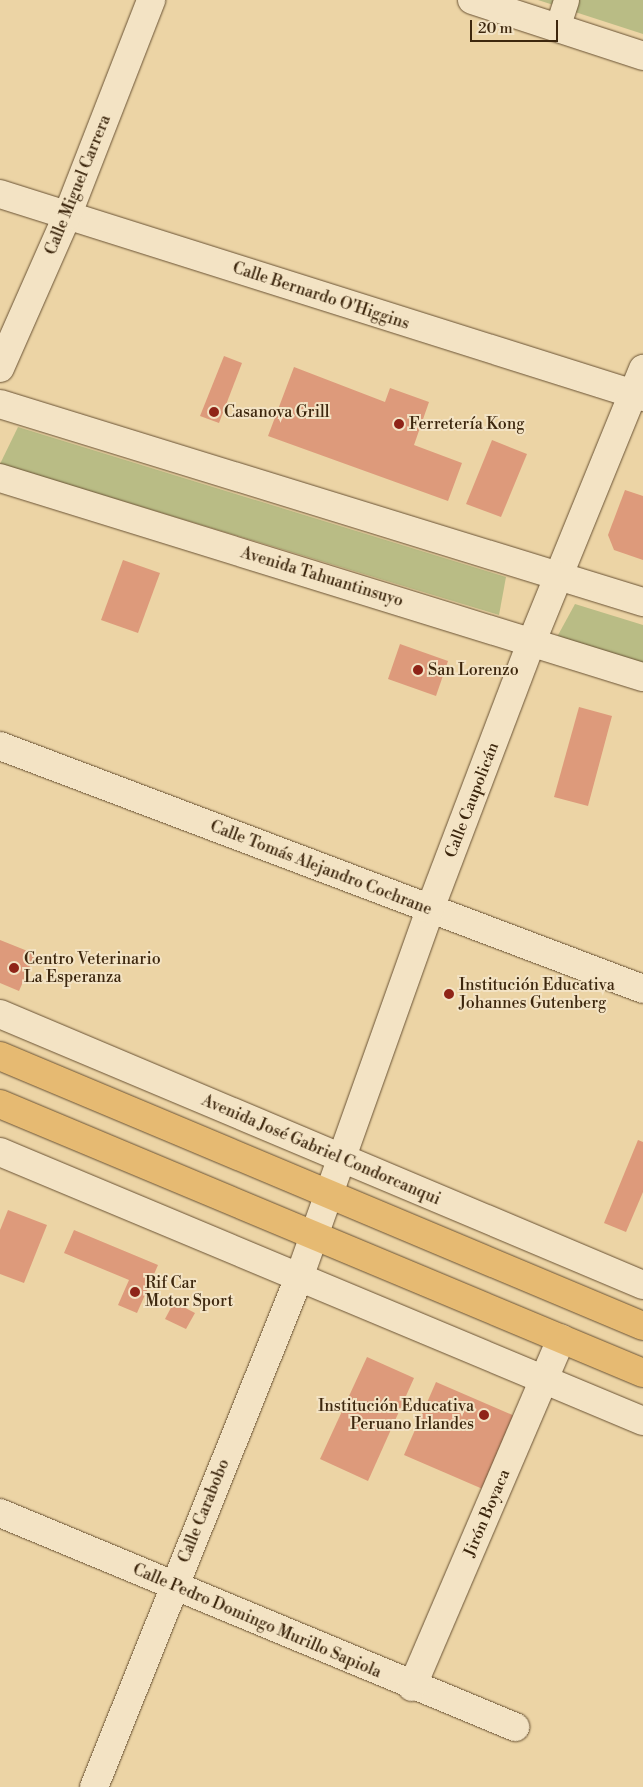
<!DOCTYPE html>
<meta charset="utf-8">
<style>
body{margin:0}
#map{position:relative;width:643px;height:1787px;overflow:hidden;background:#ecd4a5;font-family:"Libre Bodoni",serif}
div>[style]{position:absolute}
.green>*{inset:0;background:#b9bc85}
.building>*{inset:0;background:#dd9a7b}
.roads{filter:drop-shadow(0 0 1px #695234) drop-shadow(0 0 1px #695234)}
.pedestrian>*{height:25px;margin:-12.5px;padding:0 12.5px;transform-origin:12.5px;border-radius:12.5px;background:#f3e3c4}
.minor>*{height:28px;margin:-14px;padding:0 14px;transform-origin:14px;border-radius:14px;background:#f3e3c4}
.tertiary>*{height:28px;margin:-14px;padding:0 14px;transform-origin:14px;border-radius:14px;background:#f3e3c4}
.secondary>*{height:28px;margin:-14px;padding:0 14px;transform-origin:14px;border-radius:14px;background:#f3e3c4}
.trunk>*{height:28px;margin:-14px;padding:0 14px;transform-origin:14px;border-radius:14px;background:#e6ba72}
.dots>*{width:14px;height:14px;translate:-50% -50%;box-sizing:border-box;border:2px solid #f3e3c4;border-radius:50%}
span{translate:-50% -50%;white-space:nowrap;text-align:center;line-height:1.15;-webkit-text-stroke:4px #f3e3c4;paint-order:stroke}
.street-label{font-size:16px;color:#3d270e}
.poi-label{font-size:16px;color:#3d270e}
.left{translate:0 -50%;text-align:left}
.right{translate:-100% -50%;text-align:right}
.scale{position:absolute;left:470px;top:20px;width:88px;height:22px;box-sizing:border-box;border:2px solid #3d270e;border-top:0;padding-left:6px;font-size:15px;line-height:18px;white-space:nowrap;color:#3d270e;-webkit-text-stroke:4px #f3e3c4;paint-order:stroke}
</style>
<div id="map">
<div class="green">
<i style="clip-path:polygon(538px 0,643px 0,643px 34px)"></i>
<i style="clip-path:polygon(18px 427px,506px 577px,499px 615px,0 464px)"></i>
<i style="clip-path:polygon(575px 604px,643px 625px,643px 665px,557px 637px)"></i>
</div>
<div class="building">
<i style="clip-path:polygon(224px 356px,242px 363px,219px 423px,200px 416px)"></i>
<i style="clip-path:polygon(294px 367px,385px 402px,390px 388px,429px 402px,414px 445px,462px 463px,448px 501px,268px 436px)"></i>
<i style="clip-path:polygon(492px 440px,527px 454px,501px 517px,466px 504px)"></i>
<i style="clip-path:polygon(625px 490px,643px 496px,643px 560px,614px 550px,608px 535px)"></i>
<i style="clip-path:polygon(123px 560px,160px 573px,138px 633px,101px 620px)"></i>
<i style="clip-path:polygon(400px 644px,448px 661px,436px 696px,388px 679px)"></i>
<i style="clip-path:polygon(579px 707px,612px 716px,588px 806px,554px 797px)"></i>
<i style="clip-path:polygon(0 940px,35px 954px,19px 991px,0 983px)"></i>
<i style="clip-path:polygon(638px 1140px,643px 1142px,643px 1192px,626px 1232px,604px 1223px)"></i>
<i style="clip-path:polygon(8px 1210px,47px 1225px,24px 1283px,0 1274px,0 1230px)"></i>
<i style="clip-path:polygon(74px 1230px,158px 1265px,137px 1313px,118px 1305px,129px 1280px,64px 1253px)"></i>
<i style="clip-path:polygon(174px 1302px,195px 1313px,186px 1329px,165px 1319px)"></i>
<i style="clip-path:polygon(367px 1357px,414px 1378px,368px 1481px,320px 1459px)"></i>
<i style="clip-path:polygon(436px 1382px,517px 1417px,485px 1490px,404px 1455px)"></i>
</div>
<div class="roads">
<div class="pedestrian">
<i style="left:557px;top:28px;width:29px;rotate:-72deg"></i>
</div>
<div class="minor">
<i style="left:0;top:194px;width:674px;rotate:17.52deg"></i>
<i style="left:0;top:368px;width:166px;rotate:-66.2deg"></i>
<i style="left:67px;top:216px;width:232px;rotate:-68.7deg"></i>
<i style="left:0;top:746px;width:687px;rotate:20.7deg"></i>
<i style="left:0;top:1513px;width:558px;rotate:22.56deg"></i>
<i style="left:412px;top:1687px;width:379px;rotate:-66.8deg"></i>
<i style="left:94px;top:1787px;width:552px;rotate:-68.08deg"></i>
<i style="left:300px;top:1275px;width:388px;rotate:-70.4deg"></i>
<i style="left:430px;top:909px;width:287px;rotate:-69.2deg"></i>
<i style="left:532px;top:641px;width:294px;rotate:-67.8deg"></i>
</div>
<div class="tertiary">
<i style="left:472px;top:0;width:180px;rotate:18.1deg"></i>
<i style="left:0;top:1014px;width:698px;rotate:22.85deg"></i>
<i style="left:0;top:1152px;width:697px;rotate:22.7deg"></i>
</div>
<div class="secondary">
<i style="left:0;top:404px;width:673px;rotate:17.12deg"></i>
<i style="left:0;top:478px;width:673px;rotate:17.2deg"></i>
</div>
<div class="trunk">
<i style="left:0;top:1056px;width:697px;rotate:22.78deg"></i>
<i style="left:0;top:1104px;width:697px;rotate:22.7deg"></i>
</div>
</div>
<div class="dots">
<i style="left:214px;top:412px;background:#8f2418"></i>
<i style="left:399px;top:424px;background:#8f2418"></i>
<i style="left:418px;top:670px;background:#8f2418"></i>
<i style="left:14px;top:968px;background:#8f2418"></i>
<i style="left:449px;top:994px;background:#8f2418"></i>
<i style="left:135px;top:1292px;background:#8f2418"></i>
<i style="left:484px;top:1415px;background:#8f2418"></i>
</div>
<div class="street-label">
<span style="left:78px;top:185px;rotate:-68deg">Calle Miguel Carrera</span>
<span style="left:321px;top:296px;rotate:18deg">Calle Bernardo O'Higgins</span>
<span style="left:322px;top:577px;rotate:17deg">Avenida Tahuantinsuyo</span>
<span style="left:472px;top:800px;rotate:-69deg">Calle Caupolicán</span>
<span style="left:321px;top:868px;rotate:21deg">Calle Tomás Alejandro Cochrane</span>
<span style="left:321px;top:1150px;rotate:23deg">Avenida José Gabriel Condorcanqui</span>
<span style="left:204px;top:1511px;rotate:-68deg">Calle Carabobo</span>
<span style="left:487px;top:1513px;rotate:-67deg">Jirón Boyaca</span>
<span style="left:257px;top:1621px;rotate:23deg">Calle Pedro Domingo Murillo Sapiola</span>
</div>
<div class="poi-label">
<span class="left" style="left:224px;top:412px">Casanova Grill</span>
<span class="left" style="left:409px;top:424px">Ferretería Kong</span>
<span class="left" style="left:428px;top:670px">San Lorenzo</span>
<span class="left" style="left:24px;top:968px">Centro Veterinario<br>La Esperanza</span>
<span class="left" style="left:459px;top:994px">Institución Educativa<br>Johannes Gutenberg</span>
<span class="left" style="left:145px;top:1292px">Rif Car<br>Motor Sport</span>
<span class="right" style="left:474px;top:1415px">Institución Educativa<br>Peruano Irlandes</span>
</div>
<div class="scale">20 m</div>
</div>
